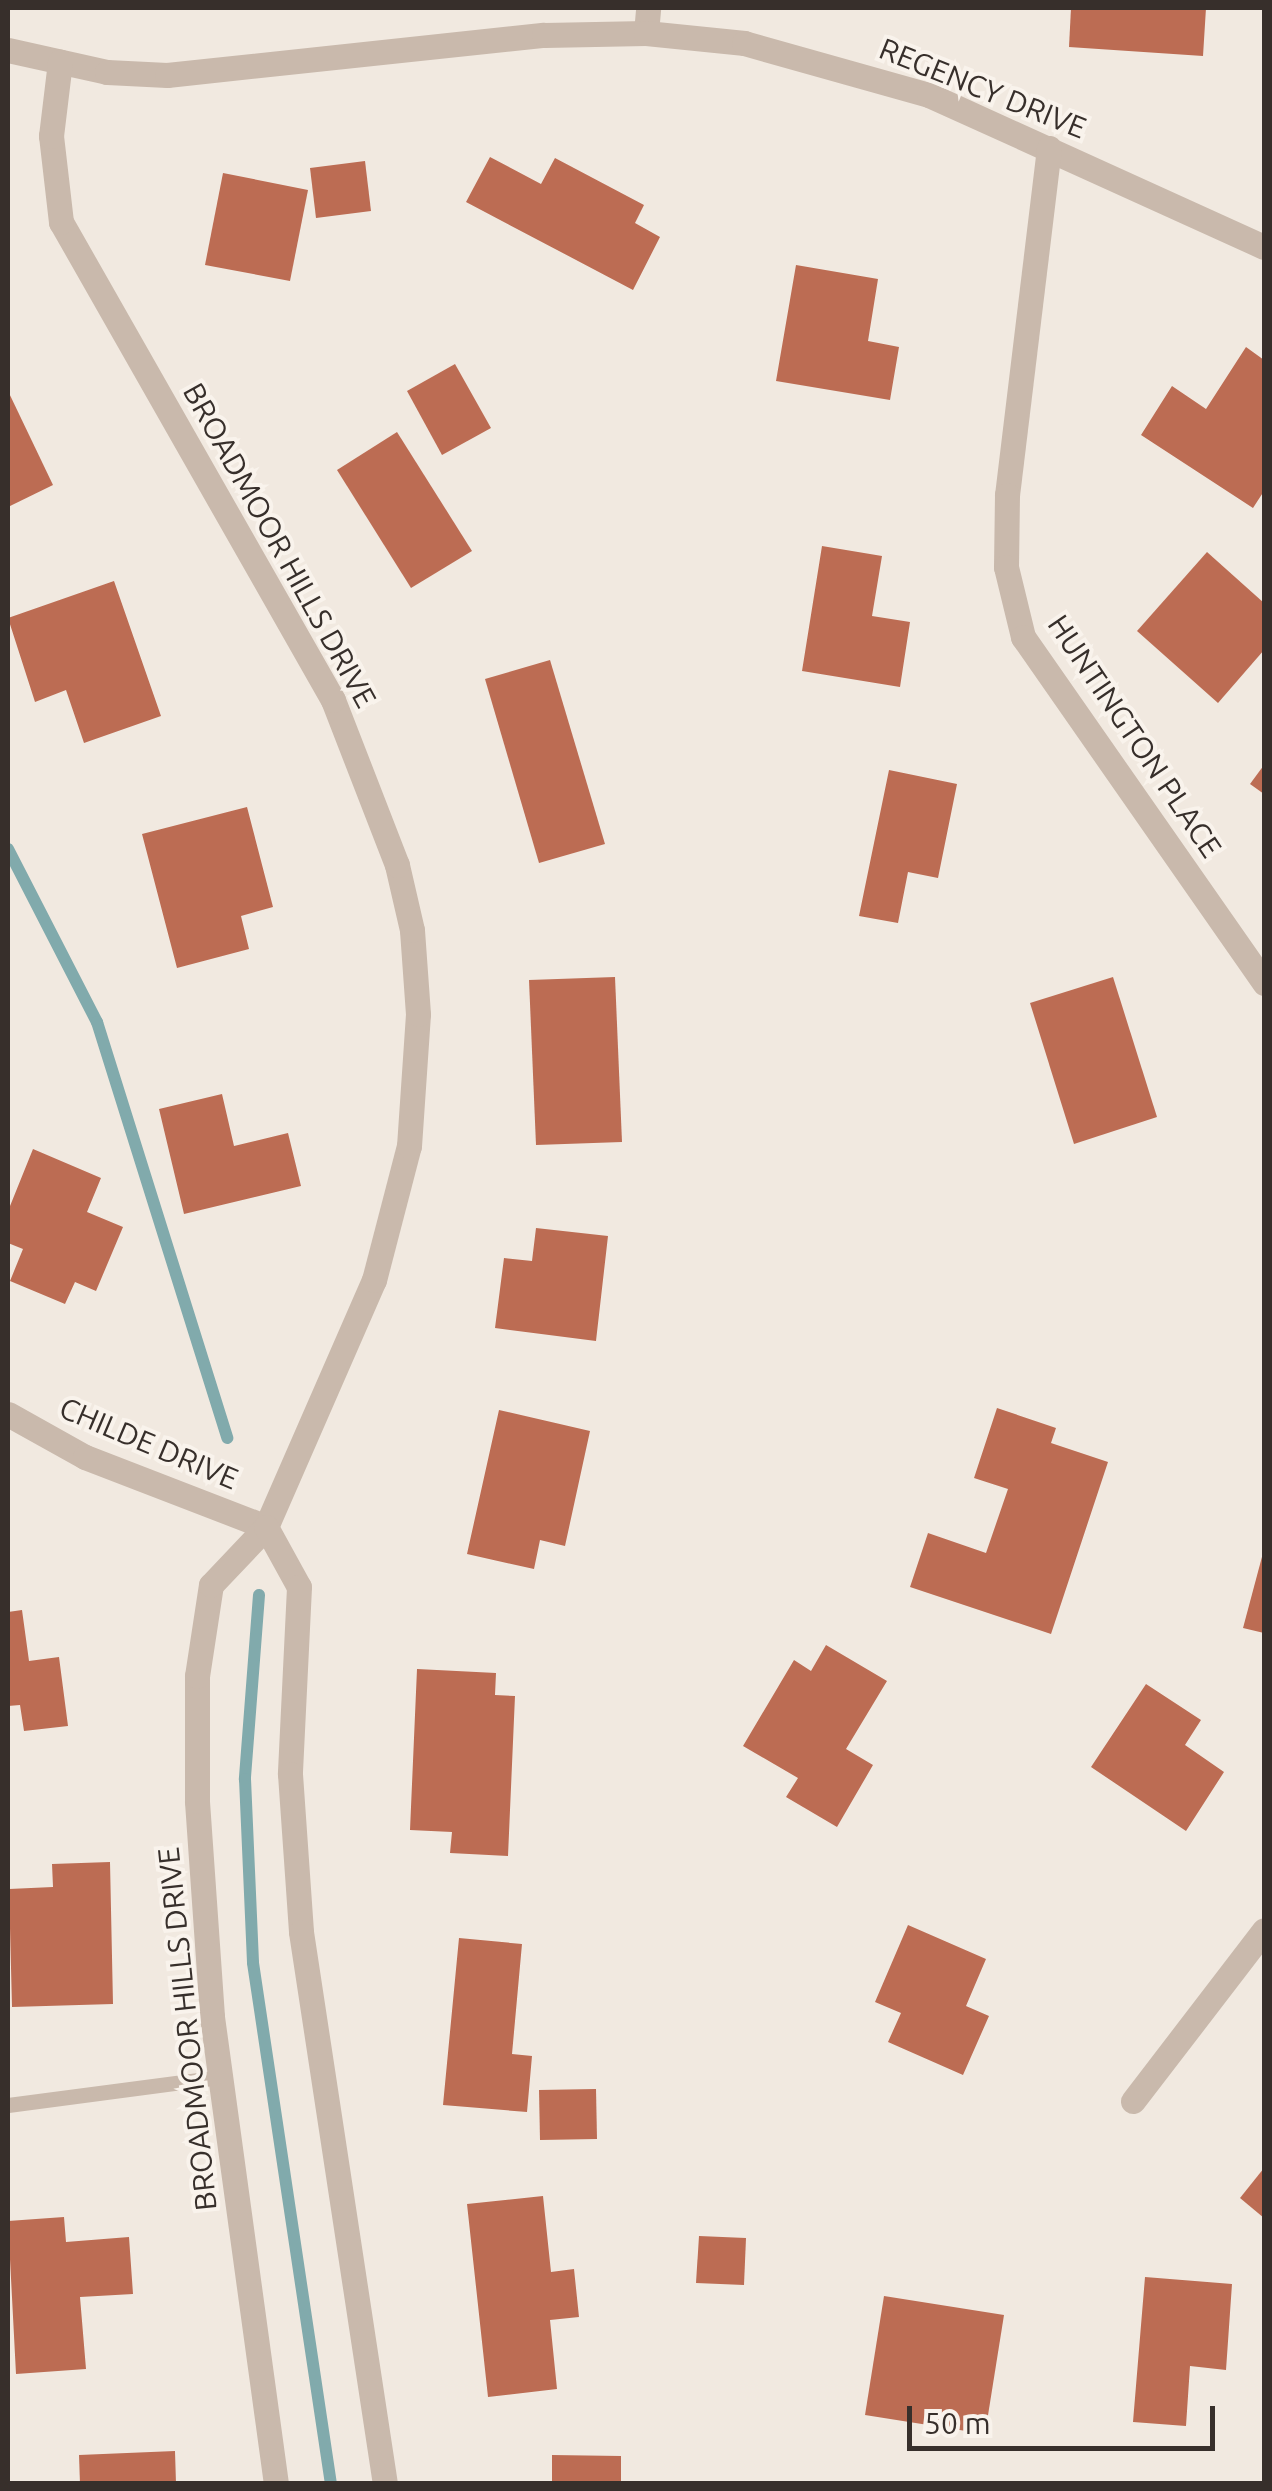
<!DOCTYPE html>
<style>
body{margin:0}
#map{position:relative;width:1272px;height:2491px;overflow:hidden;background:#f1e9e0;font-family:Ubuntu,sans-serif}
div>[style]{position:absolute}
.stream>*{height:12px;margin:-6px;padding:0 6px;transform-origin:6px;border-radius:6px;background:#81aaac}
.building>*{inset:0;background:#bc6c53}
.service>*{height:15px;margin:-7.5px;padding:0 7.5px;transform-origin:7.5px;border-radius:7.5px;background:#c9b9ac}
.minor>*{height:25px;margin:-12.5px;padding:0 12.5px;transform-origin:12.5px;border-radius:12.5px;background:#c9b9ac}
span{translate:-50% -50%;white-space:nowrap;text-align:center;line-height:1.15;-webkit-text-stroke:8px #f9f3ec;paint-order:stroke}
.street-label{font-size:30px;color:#372f2b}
.frame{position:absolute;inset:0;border:10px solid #372f2b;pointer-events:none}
.scale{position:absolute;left:907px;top:2406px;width:308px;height:45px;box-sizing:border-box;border:5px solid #372f2b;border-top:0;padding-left:12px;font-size:30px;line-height:35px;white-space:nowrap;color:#372f2b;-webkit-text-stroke:8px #f9f3ec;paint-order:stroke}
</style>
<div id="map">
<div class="stream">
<i style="left:8px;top:849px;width:195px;rotate:62.8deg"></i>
<i style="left:97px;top:1022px;width:436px;rotate:72.6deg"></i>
<i style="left:259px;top:1595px;width:185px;rotate:94.4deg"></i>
<i style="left:245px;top:1779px;width:184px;rotate:87.5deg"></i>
<i style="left:253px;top:1963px;width:527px;rotate:81.49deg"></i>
</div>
<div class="building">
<i style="clip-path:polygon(1071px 8px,1206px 8px,1203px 56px,1069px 47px)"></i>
<i style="clip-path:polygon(490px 157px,541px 184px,555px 158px,644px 205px,635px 223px,660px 237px,633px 290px,466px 202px)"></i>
<i style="clip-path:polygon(365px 161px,371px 211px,316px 218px,310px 168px)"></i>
<i style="clip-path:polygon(223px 173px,308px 190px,290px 281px,205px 265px)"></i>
<i style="clip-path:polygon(796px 265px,878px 279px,868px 341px,899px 347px,890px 400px,776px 381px)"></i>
<i style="clip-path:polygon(1246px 347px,1264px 360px,1264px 491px,1253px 508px,1141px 435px,1172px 386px,1206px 409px)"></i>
<i style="clip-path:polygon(455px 364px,491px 428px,442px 455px,407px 391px)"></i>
<i style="clip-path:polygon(8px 391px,53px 485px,8px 507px)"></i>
<i style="clip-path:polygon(397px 432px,472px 551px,411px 588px,337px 470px)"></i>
<i style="clip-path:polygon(822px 546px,882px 556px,872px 616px,910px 622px,900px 687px,802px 671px)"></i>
<i style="clip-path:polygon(1207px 552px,1264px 603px,1264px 650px,1218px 703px,1137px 631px)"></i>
<i style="clip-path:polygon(114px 581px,161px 716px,84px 743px,66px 690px,35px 702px,8px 618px)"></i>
<i style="clip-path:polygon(550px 660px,605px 844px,539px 863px,485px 679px)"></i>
<i style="clip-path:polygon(1264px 765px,1264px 794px,1250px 784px)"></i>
<i style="clip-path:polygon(889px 770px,957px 784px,938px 878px,908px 872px,898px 923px,859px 916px)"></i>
<i style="clip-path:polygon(247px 807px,273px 907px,241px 916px,249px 949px,177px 968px,142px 834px)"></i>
<i style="clip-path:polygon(615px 977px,622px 1142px,536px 1145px,529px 980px)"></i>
<i style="clip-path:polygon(1113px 977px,1157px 1117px,1074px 1144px,1030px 1003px)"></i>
<i style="clip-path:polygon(222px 1094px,234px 1146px,288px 1133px,301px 1186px,184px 1214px,159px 1109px)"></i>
<i style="clip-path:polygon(33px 1149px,101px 1178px,87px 1212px,123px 1227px,96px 1291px,75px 1282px,65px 1304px,10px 1281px,23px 1249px,8px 1243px,8px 1211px)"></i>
<i style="clip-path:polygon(536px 1228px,608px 1236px,596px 1341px,495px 1328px,504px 1258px,532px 1261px)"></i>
<i style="clip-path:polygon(997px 1408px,1056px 1428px,1051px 1443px,1108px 1462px,1051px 1634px,910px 1587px,928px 1533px,986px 1553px,1008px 1489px,974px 1478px)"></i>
<i style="clip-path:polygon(499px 1410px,590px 1431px,565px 1546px,540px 1540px,534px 1569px,467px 1554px)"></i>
<i style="clip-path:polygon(1263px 1553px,1264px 1553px,1264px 1633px,1243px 1628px)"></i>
<i style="clip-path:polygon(22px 1610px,29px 1661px,59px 1657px,68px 1726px,24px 1731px,20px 1705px,8px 1706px,8px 1612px)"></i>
<i style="clip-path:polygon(826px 1645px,887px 1681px,846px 1749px,873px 1765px,837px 1827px,786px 1797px,798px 1778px,743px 1746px,794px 1660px,811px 1671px)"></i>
<i style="clip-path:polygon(417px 1669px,496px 1673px,495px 1695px,515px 1696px,508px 1856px,450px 1853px,452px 1832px,410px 1830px)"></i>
<i style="clip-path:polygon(1146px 1684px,1201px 1720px,1185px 1745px,1224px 1772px,1186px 1831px,1091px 1767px)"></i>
<i style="clip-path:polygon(110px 1862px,113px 2004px,12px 2007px,9px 1889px,53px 1887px,52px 1864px)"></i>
<i style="clip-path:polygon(908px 1925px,986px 1959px,966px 2006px,989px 2016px,963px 2075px,888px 2042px,901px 2013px,875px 2002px)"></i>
<i style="clip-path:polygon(459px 1938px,522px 1944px,512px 2054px,532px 2056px,527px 2112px,443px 2105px)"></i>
<i style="clip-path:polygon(596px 2089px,597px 2139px,540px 2140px,539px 2090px)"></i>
<i style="clip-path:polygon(1264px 2168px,1264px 2218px,1240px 2198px)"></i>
<i style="clip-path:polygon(543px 2196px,551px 2272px,574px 2269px,579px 2317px,550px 2320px,557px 2389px,488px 2397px,467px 2204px)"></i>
<i style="clip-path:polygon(64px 2217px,66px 2242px,129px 2237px,133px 2294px,80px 2297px,86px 2369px,16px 2374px,8px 2221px)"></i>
<i style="clip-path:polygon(699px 2236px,746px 2238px,744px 2285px,696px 2283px)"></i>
<i style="clip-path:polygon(1145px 2277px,1232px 2284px,1226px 2370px,1190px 2366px,1186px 2426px,1133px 2422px)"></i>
<i style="clip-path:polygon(884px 2296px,1004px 2315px,985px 2434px,865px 2415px)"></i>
<i style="clip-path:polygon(175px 2451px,176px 2484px,80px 2484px,79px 2455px)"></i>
<i style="clip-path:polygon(552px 2455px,621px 2456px,621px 2484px,552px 2484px)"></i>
</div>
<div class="service">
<i style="left:8px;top:2105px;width:215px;rotate:-7.5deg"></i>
</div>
<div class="minor">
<i style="left:646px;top:33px;width:25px;rotate:-85deg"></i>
<i style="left:8px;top:50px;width:101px;rotate:12.5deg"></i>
<i style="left:107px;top:72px;width:60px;rotate:2.9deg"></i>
<i style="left:167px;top:75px;width:379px;rotate:-6.1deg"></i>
<i style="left:544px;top:35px;width:102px;rotate:-1.1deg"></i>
<i style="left:646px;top:33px;width:99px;rotate:5.8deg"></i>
<i style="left:744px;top:43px;width:192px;rotate:15.7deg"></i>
<i style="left:929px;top:95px;width:368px;rotate:24.4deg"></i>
<i style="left:1049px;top:148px;width:350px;rotate:96.9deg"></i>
<i style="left:1007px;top:495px;width:72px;rotate:90.8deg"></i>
<i style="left:1006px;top:567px;width:72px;rotate:76.3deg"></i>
<i style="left:1023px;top:637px;width:422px;rotate:55.1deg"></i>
<i style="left:8px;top:1414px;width:88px;rotate:29.2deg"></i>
<i style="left:85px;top:1457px;width:194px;rotate:21.1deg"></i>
<i style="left:266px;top:1527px;width:270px;rotate:-66.4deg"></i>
<i style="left:374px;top:1280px;width:138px;rotate:-75.4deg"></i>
<i style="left:409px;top:1146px;width:132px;rotate:-86.1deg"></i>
<i style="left:418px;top:1014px;width:84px;rotate:-94.1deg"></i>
<i style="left:412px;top:930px;width:67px;rotate:-103deg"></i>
<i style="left:397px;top:865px;width:177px;rotate:-111.2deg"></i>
<i style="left:333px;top:700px;width:550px;rotate:-119.64deg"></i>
<i style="left:61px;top:222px;width:87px;rotate:-96.6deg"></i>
<i style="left:51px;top:136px;width:75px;rotate:-83.1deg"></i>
<i style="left:1133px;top:2101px;width:215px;rotate:-52.5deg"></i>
<i style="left:276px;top:2484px;width:472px;rotate:-97.8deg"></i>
<i style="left:212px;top:2016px;width:216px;rotate:-94deg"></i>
<i style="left:197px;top:1801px;width:125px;rotate:-90deg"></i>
<i style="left:197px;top:1676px;width:92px;rotate:-81.3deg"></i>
<i style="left:211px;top:1585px;width:80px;rotate:-46.5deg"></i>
<i style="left:266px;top:1527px;width:68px;rotate:61.2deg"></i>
<i style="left:299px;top:1587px;width:187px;rotate:92.8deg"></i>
<i style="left:290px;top:1774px;width:158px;rotate:86deg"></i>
<i style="left:301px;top:1932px;width:558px;rotate:81.35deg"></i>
</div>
<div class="street-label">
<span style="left:983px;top:88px;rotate:22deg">REGENCY DRIVE</span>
<span style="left:280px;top:545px;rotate:61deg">BROADMOOR HILLS DRIVE</span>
<span style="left:1135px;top:736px;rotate:56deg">HUNTINGTON PLACE</span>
<span style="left:149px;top:1443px;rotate:23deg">CHILDE DRIVE</span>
<span style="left:187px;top:2029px;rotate:-96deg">BROADMOOR HILLS DRIVE</span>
</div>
<div class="frame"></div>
<div class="scale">50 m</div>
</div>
